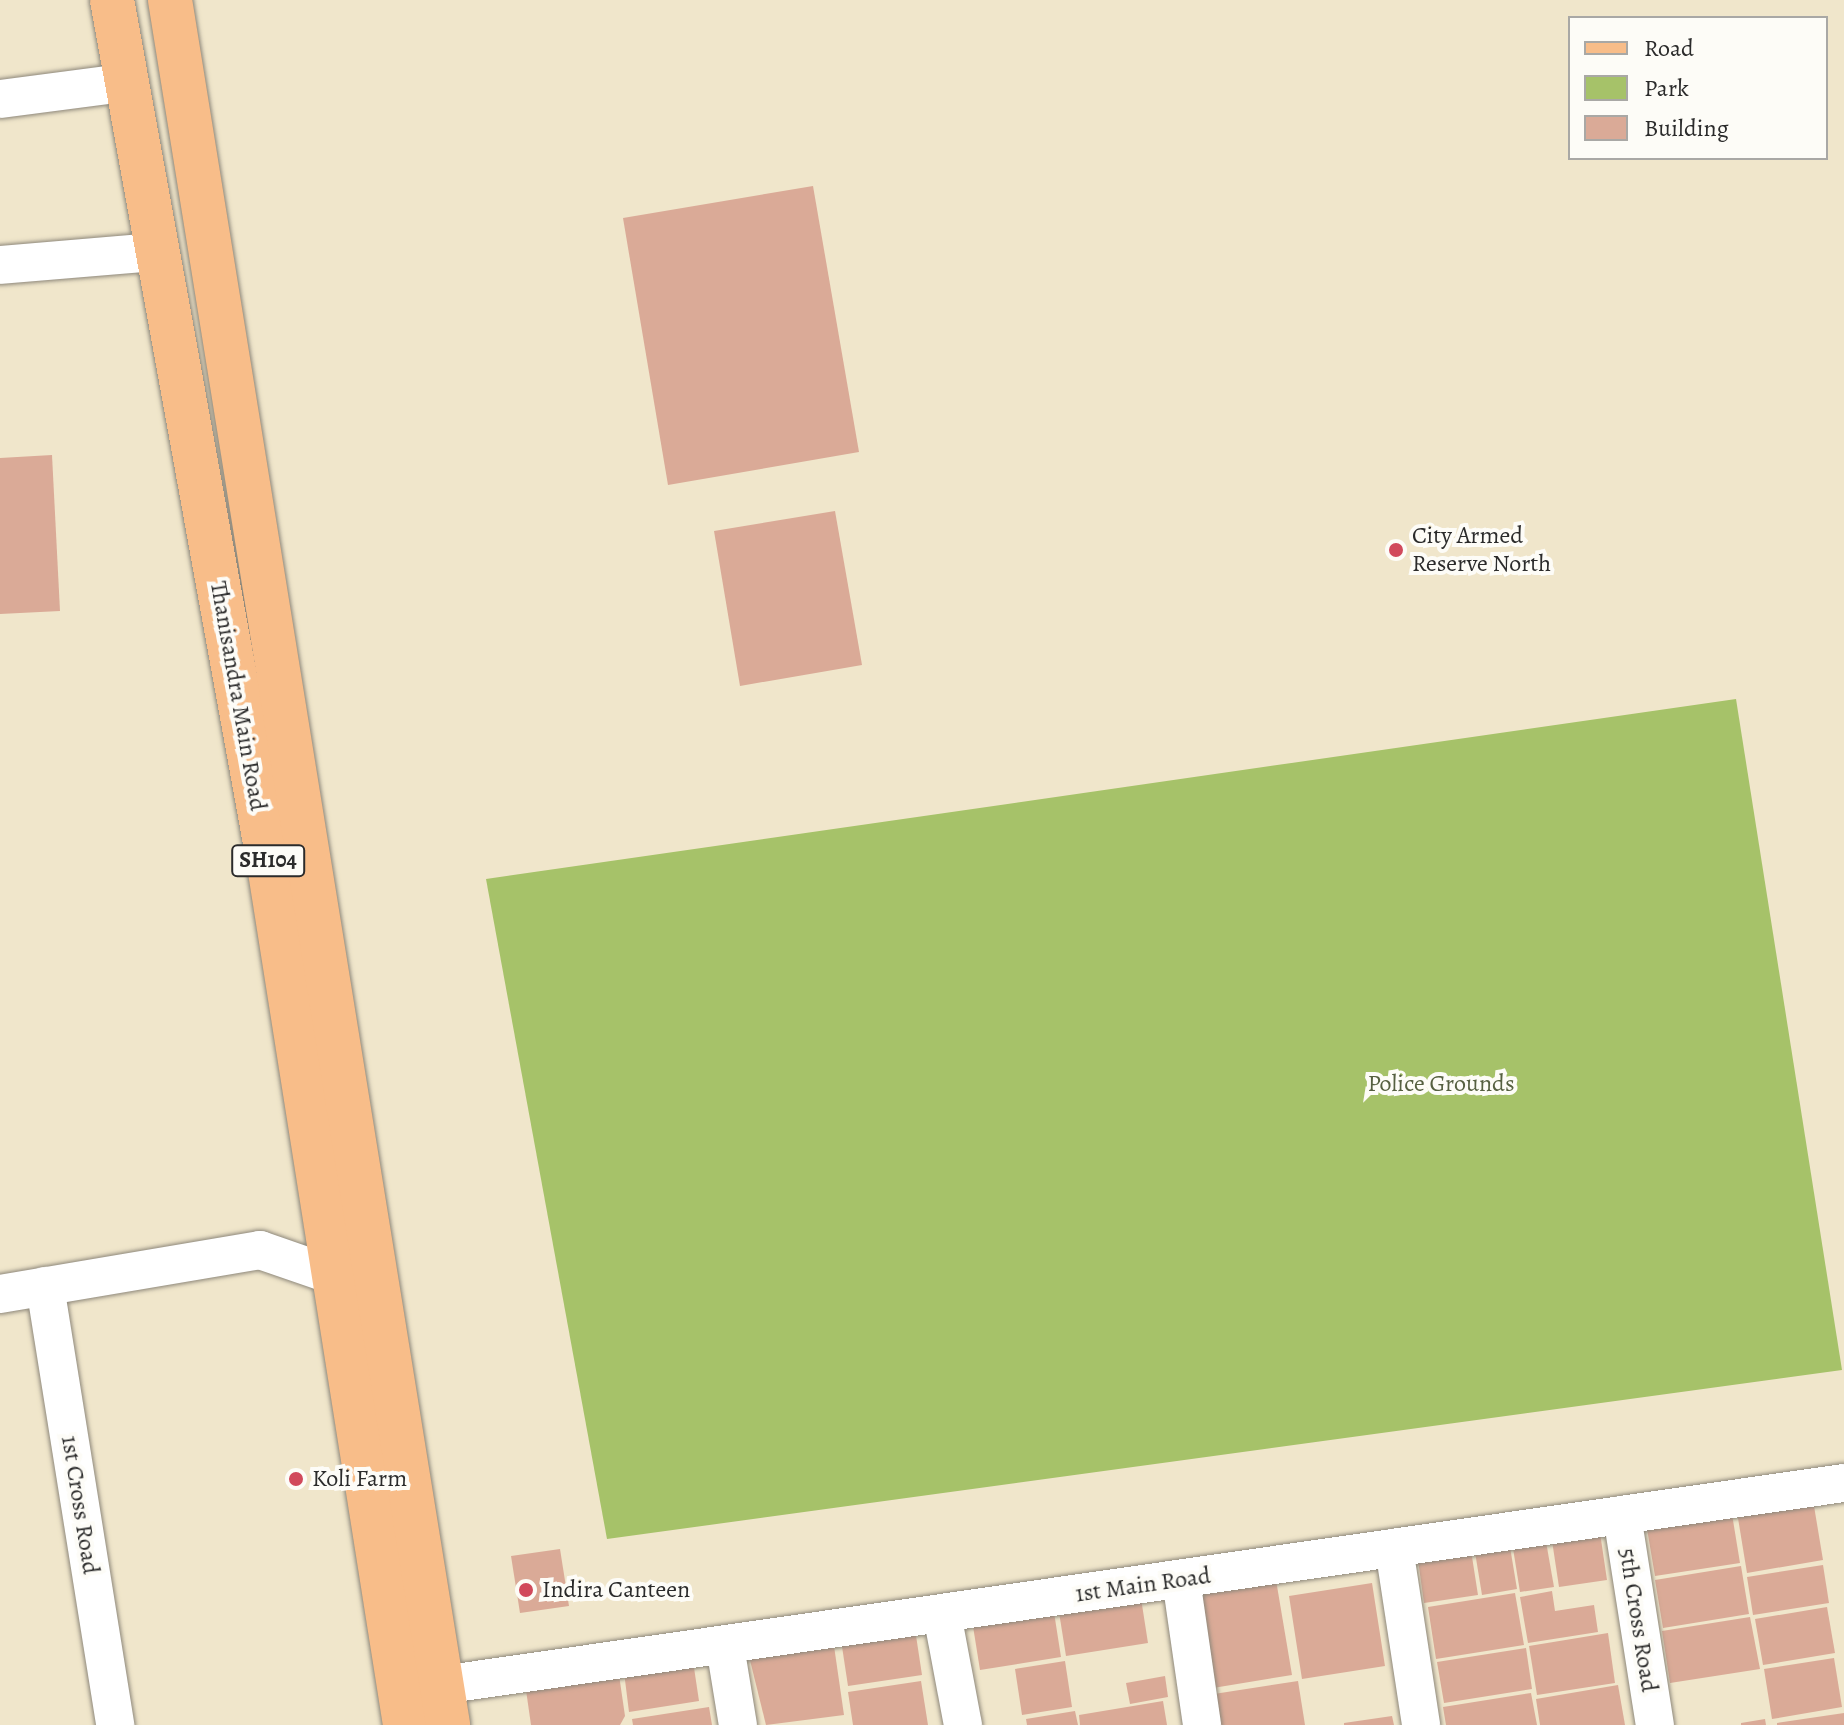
<!DOCTYPE html>
<style>
body{margin:0}
#map{position:relative;width:1844px;height:1725px;overflow:hidden;background:#f0e6cb;font-family:Alegreya,serif}
div>[style]{position:absolute}
.green>*{inset:0;background:#a6c269}
.building>*{inset:0;background:#daaa97}
.roads{filter:drop-shadow(0 0 2px #8e887b) drop-shadow(0 0 2px #8e887b)}
.minor>*{height:38px;margin:-19px;padding:0 19px;transform-origin:19px;border-radius:19px;background:#fff}
.major>*{height:44px;margin:-22px;padding:0 22px;transform-origin:22px;border-radius:22px;background:#f8bd89}
.dots>*{width:22px;height:22px;translate:-50% -50%;box-sizing:border-box;border:4px solid #fdfcf7;border-radius:50%}
span{translate:-50% -50%;white-space:nowrap;text-align:center;line-height:1.15;-webkit-text-stroke:8px #fdfcf7;paint-order:stroke}
.shield-label span{padding:2px 6px;background:#fdfcf7;border:2px solid;border-radius:6px;-webkit-text-stroke-width:0}
.shield-label{font-size:22px;color:#2b2b2b;font-weight:700}
.poi-label{font-size:24px;color:#2b2b2b}
.left{translate:0 -50%;text-align:left}
.street-label{font-size:24px;color:#2b2b2b}
.park-label{font-size:24px;color:#566041}
.legend{position:absolute;left:1568px;top:16px;width:260px;height:144px;box-sizing:border-box;background:#fdfcf7;border:2px solid #a9a8a5;margin:0;padding:10px 14px;list-style:none;font-size:24px;color:#2b2b2b}
.legend li{display:flex;align-items:center;gap:16px;height:40px}
.legend b{width:40px;border:2px solid #a9a8a5}
</style>
<div id="map">
<div class="green">
<i style="clip-path:polygon(1736px 699px,1842px 1370px,607px 1539px,486px 879px)"></i>
</div>
<div class="building">
<i style="clip-path:polygon(813px 186px,859px 452px,668px 485px,623px 218px)"></i>
<i style="clip-path:polygon(52px 455px,60px 611px,0 614px,0 458px)"></i>
<i style="clip-path:polygon(835px 511px,862px 665px,740px 686px,714px 531px)"></i>
<i style="clip-path:polygon(1812px 1494px,1823px 1560px,1747px 1573px,1736px 1506px)"></i>
<i style="clip-path:polygon(1730px 1502px,1740px 1563px,1655px 1576px,1645px 1517px)"></i>
<i style="clip-path:polygon(1599px 1526px,1607px 1580px,1559px 1587px,1551px 1534px)"></i>
<i style="clip-path:polygon(1545px 1536px,1554px 1587px,1520px 1592px,1512px 1542px)"></i>
<i style="clip-path:polygon(1509px 1541px,1517px 1589px,1482px 1595px,1474px 1546px)"></i>
<i style="clip-path:polygon(1470px 1544px,1478px 1595px,1424px 1603px,1417px 1553px)"></i>
<i style="clip-path:polygon(560px 1549px,569px 1606px,520px 1613px,511px 1556px)"></i>
<i style="clip-path:polygon(1823px 1565px,1829px 1603px,1753px 1615px,1747px 1577px)"></i>
<i style="clip-path:polygon(1741px 1566px,1749px 1614px,1663px 1628px,1655px 1580px)"></i>
<i style="clip-path:polygon(1275px 1574px,1292px 1675px,1213px 1688px,1196px 1586px)"></i>
<i style="clip-path:polygon(1372px 1583px,1385px 1666px,1302px 1679px,1289px 1596px)"></i>
<i style="clip-path:polygon(1552px 1591px,1555px 1611px,1594px 1605px,1598px 1632px,1528px 1643px,1520px 1597px)"></i>
<i style="clip-path:polygon(1140px 1592px,1148px 1643px,1066px 1656px,1058px 1606px)"></i>
<i style="clip-path:polygon(1515px 1593px,1524px 1645px,1436px 1659px,1428px 1607px)"></i>
<i style="clip-path:polygon(1053px 1606px,1061px 1657px,980px 1670px,972px 1620px)"></i>
<i style="clip-path:polygon(1827px 1607px,1835px 1653px,1763px 1665px,1755px 1619px)"></i>
<i style="clip-path:polygon(1750px 1617px,1760px 1669px,1670px 1683px,1662px 1631px)"></i>
<i style="clip-path:polygon(915px 1629px,922px 1675px,848px 1686px,841px 1640px)"></i>
<i style="clip-path:polygon(1608px 1633px,1615px 1683px,1537px 1695px,1529px 1646px)"></i>
<i style="clip-path:polygon(833px 1639px,844px 1715px,766px 1725px,748px 1652px)"></i>
<i style="clip-path:polygon(1526px 1648px,1532px 1689px,1444px 1703px,1437px 1662px)"></i>
<i style="clip-path:polygon(1834px 1658px,1842px 1707px,1772px 1719px,1764px 1669px)"></i>
<i style="clip-path:polygon(693px 1661px,699px 1701px,629px 1712px,624px 1672px)"></i>
<i style="clip-path:polygon(1065px 1661px,1072px 1707px,1022px 1715px,1015px 1669px)"></i>
<i style="clip-path:polygon(618px 1668px,625px 1716px,620px 1725px,531px 1725px,525px 1683px)"></i>
<i style="clip-path:polygon(1165px 1676px,1168px 1697px,1130px 1704px,1126px 1683px)"></i>
<i style="clip-path:polygon(921px 1681px,928px 1725px,853px 1725px,848px 1692px)"></i>
<i style="clip-path:polygon(1298px 1681px,1305px 1725px,1219px 1725px,1214px 1694px)"></i>
<i style="clip-path:polygon(1618px 1685px,1625px 1725px,1540px 1725px,1536px 1699px)"></i>
<i style="clip-path:polygon(1531px 1693px,1537px 1725px,1446px 1725px,1443px 1707px)"></i>
<i style="clip-path:polygon(1163px 1701px,1167px 1725px,1080px 1725px,1079px 1715px)"></i>
<i style="clip-path:polygon(709px 1707px,712px 1725px,633px 1725px,632px 1719px)"></i>
<i style="clip-path:polygon(1075px 1711px,1078px 1725px,1027px 1725px,1026px 1719px)"></i>
<i style="clip-path:polygon(1844px 1713px,1844px 1725px,1777px 1725px,1777px 1723px)"></i>
<i style="clip-path:polygon(1392px 1716px,1394px 1725px,1344px 1725px,1344px 1723px)"></i>
<i style="clip-path:polygon(1765px 1719px,1766px 1725px,1741px 1725px,1741px 1723px)"></i>
</div>
<div class="roads">
<div class="minor">
<i style="left:0;top:99px;width:125px;rotate:-7.4deg"></i>
<i style="left:0;top:265px;width:157px;rotate:-4.8deg"></i>
<i style="left:45px;top:1286px;width:445px;rotate:80.9deg"></i>
<i style="left:0;top:1294px;width:264px;rotate:-9.6deg"></i>
<i style="left:260px;top:1250px;width:76px;rotate:19.1deg"></i>
<i style="left:1622px;top:1515px;width:213px;rotate:81.1deg"></i>
<i style="left:1394px;top:1548px;width:179px;rotate:81.3deg"></i>
<i style="left:1181px;top:1579px;width:148px;rotate:81.8deg"></i>
<i style="left:942px;top:1614px;width:113px;rotate:79.3deg"></i>
<i style="left:725px;top:1646px;width:80px;rotate:80.7deg"></i>
<i style="left:414px;top:1689px;width:1445px;rotate:-8.2deg"></i>
</div>
<div class="major">
<i style="left:112px;top:0;width:879px;rotate:79.71deg"></i>
<i style="left:269px;top:865px;width:871px;rotate:81.01deg"></i>
<i style="left:170px;top:0;width:1747px;rotate:80.84deg"></i>
</div>
</div>
<div class="dots">
<i style="left:1396px;top:550px;background:#d1495b"></i>
<i style="left:296px;top:1479px;background:#d1495b"></i>
<i style="left:526px;top:1590px;background:#d1495b"></i>
</div>
<div class="shield-label">
<span style="left:268px;top:861px">SH104</span>
</div>
<div class="poi-label">
<span class="left" style="left:1412px;top:550px">City Armed<br>Reserve North</span>
<span class="left" style="left:312px;top:1479px">Koli Farm</span>
<span class="left" style="left:542px;top:1590px">Indira Canteen</span>
</div>
<div class="street-label">
<span style="left:238px;top:696px;rotate:80deg">Thanisandra Main Road</span>
<span style="left:80px;top:1505px;rotate:81deg">1st Cross Road</span>
<span style="left:1143px;top:1585px;rotate:-8deg">1st Main Road</span>
<span style="left:1638px;top:1620px;rotate:81deg">5th Cross Road</span>
</div>
<div class="park-label">
<span style="left:1441px;top:1084px">Police Grounds</span>
</div>
<ul class="legend">
<li><b style="height:10px;background:#f8bd89"></b>Road</li>
<li><b style="height:22px;background:#a6c269"></b>Park</li>
<li><b style="height:22px;background:#daaa97"></b>Building</li>
</ul>
</div>
